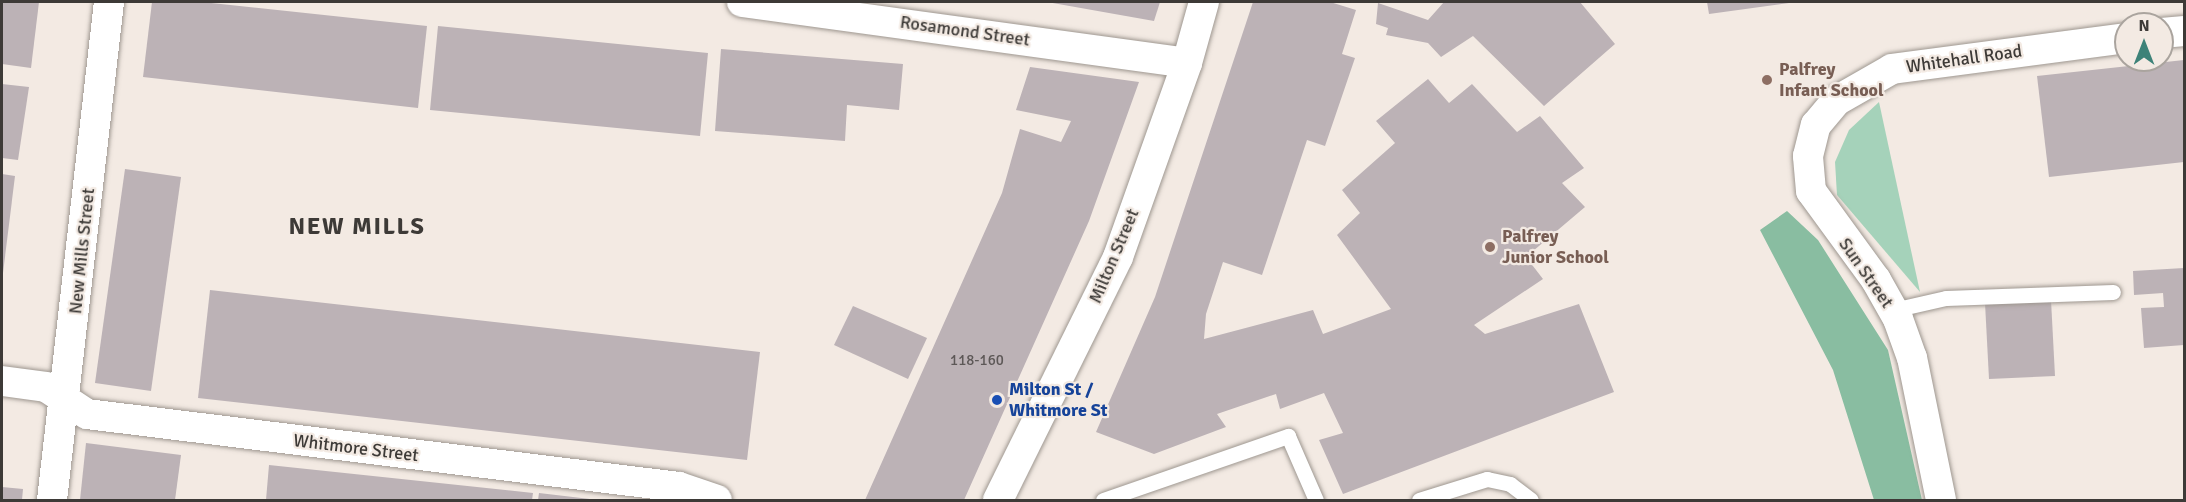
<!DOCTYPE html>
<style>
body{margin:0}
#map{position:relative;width:2186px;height:502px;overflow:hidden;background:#f3eae3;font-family:Signika,sans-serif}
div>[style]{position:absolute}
.green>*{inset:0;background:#a5d2ba}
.forest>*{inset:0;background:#89bda1}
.building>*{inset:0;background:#bcb2b6}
.roads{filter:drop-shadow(0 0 2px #9e9790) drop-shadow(0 0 2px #9e9790)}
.lane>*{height:15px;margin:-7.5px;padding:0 7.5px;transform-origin:7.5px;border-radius:7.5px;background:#fff}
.street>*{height:30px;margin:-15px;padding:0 15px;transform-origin:15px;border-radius:15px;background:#fff}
.dots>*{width:16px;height:16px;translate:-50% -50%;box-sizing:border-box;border:3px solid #f3eae3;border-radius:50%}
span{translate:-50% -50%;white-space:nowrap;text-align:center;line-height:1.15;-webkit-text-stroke:4.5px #f3eae3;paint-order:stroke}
.number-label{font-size:15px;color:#5d5857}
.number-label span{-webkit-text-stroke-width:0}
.street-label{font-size:18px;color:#3d3a37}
.education-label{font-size:18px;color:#785e54;font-weight:700}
.left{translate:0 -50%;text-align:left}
.transit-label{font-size:18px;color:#164399;font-weight:700}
.district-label{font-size:24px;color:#3d3a37;font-weight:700;letter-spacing:1.5px}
.frame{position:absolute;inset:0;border:3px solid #3d3a37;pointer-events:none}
.north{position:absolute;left:2114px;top:12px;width:60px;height:60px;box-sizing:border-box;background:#f3eae3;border:2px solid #aaa49e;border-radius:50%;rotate:0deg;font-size:16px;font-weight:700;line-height:24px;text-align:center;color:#3d3a37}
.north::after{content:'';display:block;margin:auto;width:21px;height:27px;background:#3d8278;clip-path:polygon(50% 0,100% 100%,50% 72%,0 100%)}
</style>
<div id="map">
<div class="green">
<i style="clip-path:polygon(1879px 102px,1920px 292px,1837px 195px,1835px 162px,1849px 130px)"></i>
</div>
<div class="forest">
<i style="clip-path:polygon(1787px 211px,1818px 240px,1888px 350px,1922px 500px,1874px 500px,1833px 370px,1760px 230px)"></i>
</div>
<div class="building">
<i style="clip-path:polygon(2px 2px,39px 2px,31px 68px,2px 64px)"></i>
<i style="clip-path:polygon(152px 2px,202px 2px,427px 26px,418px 108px,143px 77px)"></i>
<i style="clip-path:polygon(1047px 2px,1160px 2px,1154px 21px)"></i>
<i style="clip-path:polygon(1253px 2px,1330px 2px,1356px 10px,1342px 54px,1355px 58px,1325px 146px,1307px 140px,1262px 275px,1223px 262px,1206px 314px,1204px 339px,1313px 310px,1323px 334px,1391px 309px,1337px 235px,1360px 213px,1342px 190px,1395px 143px,1376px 121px,1428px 79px,1449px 103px,1472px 84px,1517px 132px,1540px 116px,1584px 168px,1562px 183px,1585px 207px,1526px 257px,1543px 279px,1474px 325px,1485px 334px,1579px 304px,1614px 392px,1343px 494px,1319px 440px,1343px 433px,1324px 393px,1280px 409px,1276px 394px,1217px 414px,1226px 427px,1154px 454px,1096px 432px,1155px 297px)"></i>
<i style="clip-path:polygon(1444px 2px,1580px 2px,1615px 44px,1544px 106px,1473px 36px,1441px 57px,1428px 43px,1386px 35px,1388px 28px,1376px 24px,1378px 3px,1428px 20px)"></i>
<i style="clip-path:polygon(1707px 2px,1789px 2px,1789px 3px,1709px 14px)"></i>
<i style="clip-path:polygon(438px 26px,708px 53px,700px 136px,430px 110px)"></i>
<i style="clip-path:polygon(721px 49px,903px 64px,899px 110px,847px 105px,845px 141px,715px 131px)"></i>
<i style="clip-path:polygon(2184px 60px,2184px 162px,2049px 177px,2037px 76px)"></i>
<i style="clip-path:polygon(1030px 67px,1139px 82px,1089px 221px,964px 500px,865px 500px,1002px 193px,1020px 129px,1061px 142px,1071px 121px,1016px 110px)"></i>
<i style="clip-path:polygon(2px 84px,29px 87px,18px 160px,2px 158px)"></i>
<i style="clip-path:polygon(125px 169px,181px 177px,151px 391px,95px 383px)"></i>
<i style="clip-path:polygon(2px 174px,15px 176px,3px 273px,2px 273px)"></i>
<i style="clip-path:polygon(2184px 268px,2184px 345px,2144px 348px,2141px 308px,2164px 307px,2163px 293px,2134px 295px,2133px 271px)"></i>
<i style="clip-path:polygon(210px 290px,760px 352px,747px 460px,198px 398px)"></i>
<i style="clip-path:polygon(2051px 300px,2055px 376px,1989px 379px,1985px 303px)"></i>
<i style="clip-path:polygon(853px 306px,927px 338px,908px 379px,834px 345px)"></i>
<i style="clip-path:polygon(86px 443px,181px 455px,175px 500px,80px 500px)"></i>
<i style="clip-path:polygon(269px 465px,533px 493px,532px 500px,266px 500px)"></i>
<i style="clip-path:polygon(2px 487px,23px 489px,22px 500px,2px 500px)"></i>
<i style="clip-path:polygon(539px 493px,590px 499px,590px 500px,538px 500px)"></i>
</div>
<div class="roads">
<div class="lane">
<i style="left:1893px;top:310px;width:54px;rotate:-12.8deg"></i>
<i style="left:1946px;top:298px;width:167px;rotate:-2.1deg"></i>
<i style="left:1103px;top:500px;width:196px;rotate:-19.1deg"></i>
<i style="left:1288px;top:436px;width:70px;rotate:66.4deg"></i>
<i style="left:1419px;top:500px;width:71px;rotate:-17.2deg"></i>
<i style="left:1487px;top:479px;width:24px;rotate:12deg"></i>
<i style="left:1510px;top:484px;width:26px;rotate:37deg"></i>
</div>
<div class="street">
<i style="left:742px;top:2px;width:449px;rotate:7.8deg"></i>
<i style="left:2162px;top:33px;width:22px;rotate:-5deg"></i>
<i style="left:2px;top:381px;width:44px;rotate:7.8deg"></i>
<i style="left:46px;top:387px;width:49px;rotate:33.4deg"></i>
<i style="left:87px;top:414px;width:596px;rotate:7.03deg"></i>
<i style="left:679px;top:487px;width:40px;rotate:18.9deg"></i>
<i style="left:52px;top:500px;width:501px;rotate:-83.47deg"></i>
<i style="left:998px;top:500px;width:271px;rotate:-63.7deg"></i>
<i style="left:1118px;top:257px;width:206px;rotate:-70.4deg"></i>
<i style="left:1187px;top:63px;width:63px;rotate:-74.4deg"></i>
<i style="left:1941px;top:500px;width:145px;rotate:-101.5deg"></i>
<i style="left:1912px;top:358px;width:41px;rotate:-109.7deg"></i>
<i style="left:1898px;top:319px;width:45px;rotate:-119.4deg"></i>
<i style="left:1876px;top:280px;width:110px;rotate:-126.1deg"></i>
<i style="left:1811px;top:191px;width:35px;rotate:-95deg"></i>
<i style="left:1808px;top:156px;width:32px;rotate:-76deg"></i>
<i style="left:1816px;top:125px;width:31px;rotate:-50deg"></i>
<i style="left:1836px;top:101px;width:64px;rotate:-29.7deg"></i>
<i style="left:1892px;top:69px;width:236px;rotate:-7.5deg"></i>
</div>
</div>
<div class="dots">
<i style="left:1767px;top:80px;background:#8d6e63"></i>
<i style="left:1490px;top:247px;background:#8d6e63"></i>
<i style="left:997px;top:400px;background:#1a4fb4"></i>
</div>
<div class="number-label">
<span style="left:977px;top:361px">118-160</span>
</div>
<div class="street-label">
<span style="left:965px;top:31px;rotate:8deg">Rosamond Street</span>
<span style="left:1964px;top:59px;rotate:-8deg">Whitehall Road</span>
<span style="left:82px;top:251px;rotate:-84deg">New Mills Street</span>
<span style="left:1114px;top:256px;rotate:-67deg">Milton Street</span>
<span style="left:1866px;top:273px;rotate:55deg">Sun Street</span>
<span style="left:356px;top:448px;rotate:7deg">Whitmore Street</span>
</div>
<div class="education-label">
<span class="left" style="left:1779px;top:80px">Palfrey<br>Infant School</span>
<span class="left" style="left:1502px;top:247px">Palfrey<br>Junior School</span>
</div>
<div class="transit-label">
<span class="left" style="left:1009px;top:400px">Milton St /<br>Whitmore St</span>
</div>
<div class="district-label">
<span style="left:357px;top:227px">NEW MILLS</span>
</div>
<div class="frame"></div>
<div class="north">N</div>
</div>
